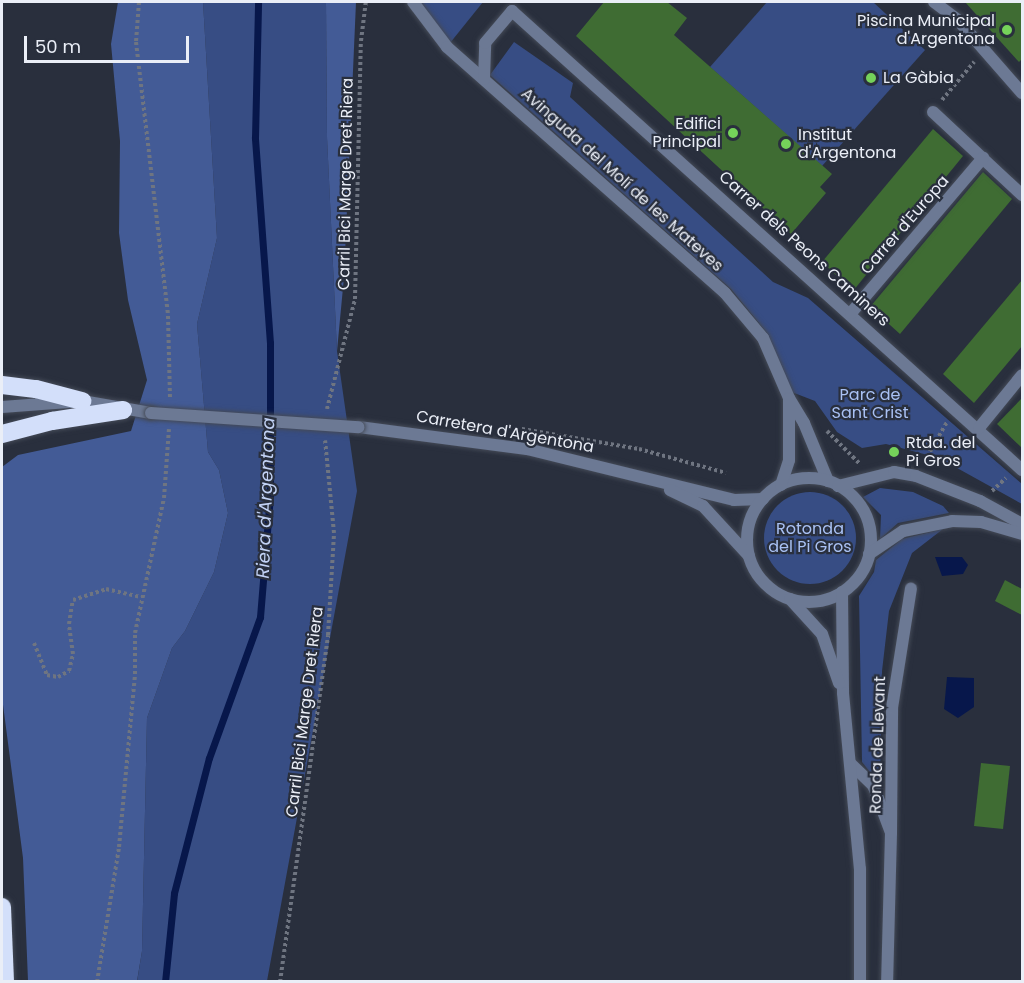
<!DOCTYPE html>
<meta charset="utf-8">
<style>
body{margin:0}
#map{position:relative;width:1024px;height:983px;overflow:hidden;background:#292f3d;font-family:Poppins,sans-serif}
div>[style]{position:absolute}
.green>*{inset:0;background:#374d84}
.round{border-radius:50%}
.forest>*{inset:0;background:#435b96}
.water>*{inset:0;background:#07174b}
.stream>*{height:7px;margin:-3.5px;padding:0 3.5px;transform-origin:3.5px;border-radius:3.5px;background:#07174b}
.building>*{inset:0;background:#3f6c33}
.path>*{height:4px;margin-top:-2px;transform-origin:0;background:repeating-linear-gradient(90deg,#6f7581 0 3px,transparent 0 6px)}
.roads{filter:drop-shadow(0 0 2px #444a57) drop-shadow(0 0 2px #444a57)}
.minor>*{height:12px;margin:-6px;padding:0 6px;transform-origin:6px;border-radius:6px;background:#6c7994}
.tertiary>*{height:12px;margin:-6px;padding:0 6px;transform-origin:6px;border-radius:6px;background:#6c7994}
.tertiary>.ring{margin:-6px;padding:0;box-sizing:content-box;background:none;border:12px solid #6c7994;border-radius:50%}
.motorway>*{height:18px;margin:-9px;padding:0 9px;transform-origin:9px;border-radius:9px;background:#d3dffa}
.bridges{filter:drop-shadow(0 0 2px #444a57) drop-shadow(0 0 2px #444a57)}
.tertiary-bridge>*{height:12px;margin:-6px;padding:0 6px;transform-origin:6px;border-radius:6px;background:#6c7994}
.dots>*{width:16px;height:16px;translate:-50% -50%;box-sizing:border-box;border:3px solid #292f3d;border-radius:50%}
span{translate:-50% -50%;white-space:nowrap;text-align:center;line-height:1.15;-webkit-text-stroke:4.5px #292f3d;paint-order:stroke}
.poi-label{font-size:16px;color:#eaeef7}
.right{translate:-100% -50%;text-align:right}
.left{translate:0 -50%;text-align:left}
.street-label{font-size:16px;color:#eaeef7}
.park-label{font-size:16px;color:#a9c1f4}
.water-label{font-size:18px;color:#c2d2f5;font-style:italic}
.frame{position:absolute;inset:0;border:3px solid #eaeef7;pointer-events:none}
.scale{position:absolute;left:24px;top:36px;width:165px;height:27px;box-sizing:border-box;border:3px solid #eaeef7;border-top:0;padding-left:8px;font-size:18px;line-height:21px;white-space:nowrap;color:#eaeef7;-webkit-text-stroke:4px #292f3d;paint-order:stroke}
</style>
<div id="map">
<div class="green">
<i style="clip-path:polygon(203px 2px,326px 2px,327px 137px,337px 351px,357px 491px,267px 981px,137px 982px,142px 951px,147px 718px,172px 648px,185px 631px,214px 572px,228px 513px,219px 470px,208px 452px,197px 324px,217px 238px)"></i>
<i style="clip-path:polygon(418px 2px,483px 2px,450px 43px)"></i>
<i style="clip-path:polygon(767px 2px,873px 2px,925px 50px,822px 166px,710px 67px)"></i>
<i style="clip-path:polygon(514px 42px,573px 83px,570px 97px,773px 282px,808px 298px,1022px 484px,1022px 504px,939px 458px,886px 444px,862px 448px,837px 432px,815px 401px,789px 391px,767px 333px,731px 289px,490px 75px)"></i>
<i style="clip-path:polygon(880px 488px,913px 492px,943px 506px,949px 513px,898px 523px,880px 539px,881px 515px,863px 497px)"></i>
<i class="round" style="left:764px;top:492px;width:92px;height:92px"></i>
<i style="clip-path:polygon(943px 529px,912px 553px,889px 611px,882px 671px,880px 785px,862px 762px,859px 596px,874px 572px,876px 560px,902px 539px)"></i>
</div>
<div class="forest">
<i style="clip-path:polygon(118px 2px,203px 2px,217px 238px,197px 324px,208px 452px,219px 470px,228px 513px,214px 572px,185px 631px,172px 648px,147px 718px,142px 951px,137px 981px,28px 981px,23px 858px,2px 697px,2px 467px,18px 455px,131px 431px,147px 380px,128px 300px,119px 233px,120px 141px,111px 44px)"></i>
<i style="clip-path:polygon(326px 2px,356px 2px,344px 277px,337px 351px,327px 137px)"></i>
</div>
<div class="water">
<i style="clip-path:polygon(935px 557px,962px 557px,968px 565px,963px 574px,942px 576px)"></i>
<i style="clip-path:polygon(947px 677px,974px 678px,974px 707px,958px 718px,944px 709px)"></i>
</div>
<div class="stream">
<i style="left:165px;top:982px;width:89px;rotate:-84.2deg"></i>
<i style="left:174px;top:893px;width:139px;rotate:-75.5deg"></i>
<i style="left:209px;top:758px;width:150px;rotate:-70.1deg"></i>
<i style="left:260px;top:617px;width:122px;rotate:-85.3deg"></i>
<i style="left:270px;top:495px;width:152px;rotate:-90deg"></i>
<i style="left:270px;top:343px;width:206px;rotate:-94.2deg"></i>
<i style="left:255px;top:138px;width:136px;rotate:-88.7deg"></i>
</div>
<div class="building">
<i style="clip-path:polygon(604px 2px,667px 2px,687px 18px,674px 35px,832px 174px,820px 187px,826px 193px,791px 234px,576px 36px)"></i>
<i style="clip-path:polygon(965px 2px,1022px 2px,1022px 59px,1019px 62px)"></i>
<i style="clip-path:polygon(933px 129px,963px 156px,853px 291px,822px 262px)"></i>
<i style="clip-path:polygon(983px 172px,1012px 199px,900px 334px,870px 307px)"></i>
<i style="clip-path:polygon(1022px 280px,1022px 346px,974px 403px,943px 374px)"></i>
<i style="clip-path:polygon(1022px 398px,1022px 448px,997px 424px)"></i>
<i style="clip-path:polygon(1005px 580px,1022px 589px,1022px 615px,995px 601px)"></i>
<i style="clip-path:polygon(981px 763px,1010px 766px,1003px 829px,974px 826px)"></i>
</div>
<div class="path">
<i style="left:139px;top:2px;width:40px;rotate:94.3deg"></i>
<i style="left:136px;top:42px;width:276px;rotate:83.3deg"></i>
<i style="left:168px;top:316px;width:82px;rotate:88.6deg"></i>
<i style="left:942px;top:100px;width:50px;rotate:-49.9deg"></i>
<i style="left:327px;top:409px;width:114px;rotate:-75.7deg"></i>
<i style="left:355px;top:299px;width:258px;rotate:-88.7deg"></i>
<i style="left:361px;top:41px;width:39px;rotate:-83deg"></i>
<i style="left:516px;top:428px;width:125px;rotate:9.7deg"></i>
<i style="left:639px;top:449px;width:90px;rotate:15.4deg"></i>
<i style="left:827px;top:431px;width:47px;rotate:45deg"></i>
<i style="left:924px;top:462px;width:46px;rotate:-60.1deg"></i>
<i style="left:992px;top:491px;width:19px;rotate:-43deg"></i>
<i style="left:34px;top:643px;width:35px;rotate:68deg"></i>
<i style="left:47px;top:675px;width:11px;rotate:10deg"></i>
<i style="left:58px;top:677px;width:13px;rotate:-29deg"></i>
<i style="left:69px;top:671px;width:17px;rotate:-77deg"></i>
<i style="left:73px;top:654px;width:30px;rotate:-98deg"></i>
<i style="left:69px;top:624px;width:24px;rotate:-81deg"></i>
<i style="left:73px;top:600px;width:35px;rotate:-18deg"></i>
<i style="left:106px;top:589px;width:36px;rotate:13deg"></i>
<i style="left:97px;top:982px;width:137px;rotate:-80.7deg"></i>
<i style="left:119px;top:847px;width:174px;rotate:-84.7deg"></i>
<i style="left:135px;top:674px;width:41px;rotate:-90deg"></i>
<i style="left:135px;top:633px;width:138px;rotate:-77.9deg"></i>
<i style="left:164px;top:498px;width:69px;rotate:-85.9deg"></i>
<i style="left:280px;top:982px;width:350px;rotate:-82.1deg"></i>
<i style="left:328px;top:635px;width:102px;rotate:-86.6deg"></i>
<i style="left:334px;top:533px;width:93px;rotate:-95.5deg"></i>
</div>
<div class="roads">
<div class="minor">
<i style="left:413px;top:2px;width:56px;rotate:52.9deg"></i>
<i style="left:447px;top:47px;width:371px;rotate:41.5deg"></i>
<i style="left:725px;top:293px;width:59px;rotate:49.8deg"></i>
<i style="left:763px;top:338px;width:65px;rotate:66.6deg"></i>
<i style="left:934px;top:2px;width:30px;rotate:37deg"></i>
<i style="left:958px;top:20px;width:97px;rotate:48.8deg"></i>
<i style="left:484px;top:79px;width:36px;rotate:-88deg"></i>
<i style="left:485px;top:43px;width:42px;rotate:-49.8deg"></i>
<i style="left:512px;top:11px;width:686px;rotate:41.99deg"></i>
<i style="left:933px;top:112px;width:122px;rotate:43deg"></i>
<i style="left:851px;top:313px;width:204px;rotate:-49.6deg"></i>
<i style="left:979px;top:428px;width:68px;rotate:-50.9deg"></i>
<i style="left:851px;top:764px;width:30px;rotate:44deg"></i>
<i style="left:873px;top:785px;width:51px;rotate:69.4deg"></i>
<i style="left:891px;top:833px;width:149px;rotate:91.5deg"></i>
<i style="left:891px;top:833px;width:125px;rotate:-89.5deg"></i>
<i style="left:892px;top:708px;width:121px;rotate:-81deg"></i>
</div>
<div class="tertiary">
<i style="left:789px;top:398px;width:29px;rotate:59deg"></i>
<i style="left:804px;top:423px;width:63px;rotate:67.5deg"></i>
<i style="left:2px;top:407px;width:80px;rotate:-4.3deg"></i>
<i style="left:82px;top:401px;width:70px;rotate:9.9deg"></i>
<i style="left:359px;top:427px;width:169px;rotate:7.5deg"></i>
<i style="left:527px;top:449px;width:213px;rotate:13.8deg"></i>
<i style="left:734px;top:500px;width:29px;rotate:-2deg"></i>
<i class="ring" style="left:747px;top:478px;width:112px;height:112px"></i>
<i style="left:781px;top:485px;width:26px;rotate:-72deg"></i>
<i style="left:789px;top:460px;width:61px;rotate:-90deg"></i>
<i style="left:838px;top:486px;width:58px;rotate:-14deg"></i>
<i style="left:894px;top:472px;width:22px;rotate:10deg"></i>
<i style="left:916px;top:476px;width:69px;rotate:21.3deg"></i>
<i style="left:980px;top:501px;width:48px;rotate:28.7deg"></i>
<i style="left:670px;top:490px;width:37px;rotate:26deg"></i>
<i style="left:703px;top:506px;width:68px;rotate:47.4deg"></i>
<i style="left:869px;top:554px;width:41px;rotate:-34.1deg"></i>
<i style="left:903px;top:531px;width:50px;rotate:-11.5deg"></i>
<i style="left:952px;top:521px;width:29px;rotate:2deg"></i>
<i style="left:981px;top:522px;width:43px;rotate:16.3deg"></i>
<i style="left:842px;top:592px;width:101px;rotate:89.4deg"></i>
<i style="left:843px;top:693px;width:177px;rotate:84.5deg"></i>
<i style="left:860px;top:869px;width:113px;rotate:90deg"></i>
<i style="left:790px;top:599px;width:47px;rotate:47.6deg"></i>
<i style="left:822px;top:634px;width:52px;rotate:70.9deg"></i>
</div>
<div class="motorway">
<i style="left:2px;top:385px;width:34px;rotate:7deg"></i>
<i style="left:36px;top:389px;width:48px;rotate:14.6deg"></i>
<i style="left:2px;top:434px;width:52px;rotate:-14.6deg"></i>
<i style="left:52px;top:421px;width:72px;rotate:-8.8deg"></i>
<i style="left:2px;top:907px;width:75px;rotate:87.7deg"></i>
</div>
</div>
<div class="bridges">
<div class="tertiary-bridge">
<i style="left:151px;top:413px;width:208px;rotate:3.9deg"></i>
</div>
</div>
<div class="dots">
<i style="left:1007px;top:30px;background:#75d25a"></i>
<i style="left:871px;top:78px;background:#75d25a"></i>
<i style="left:733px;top:133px;background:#75d25a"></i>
<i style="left:786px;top:144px;background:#75d25a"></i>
<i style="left:894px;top:452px;background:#75d25a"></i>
</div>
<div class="poi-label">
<span class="right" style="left:995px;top:30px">Piscina Municipal<br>d'Argentona</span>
<span class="left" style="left:883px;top:78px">La Gàbia</span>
<span class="right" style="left:721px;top:133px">Edifici<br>Principal</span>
<span class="left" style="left:798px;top:144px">Institut<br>d'Argentona</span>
<span class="left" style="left:906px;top:452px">Rtda. del<br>Pi Gros</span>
</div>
<div class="street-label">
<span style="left:622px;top:180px;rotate:42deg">Avinguda del Molí de les Mateves</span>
<span style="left:346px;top:184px;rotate:-89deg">Carril Bici Marge Dret Riera</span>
<span style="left:905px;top:225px;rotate:-49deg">Carrer d'Europa</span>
<span style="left:804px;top:249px;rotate:42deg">Carrer dels Peons Caminers</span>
<span style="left:505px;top:432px;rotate:10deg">Carretera d'Argentona</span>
<span style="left:305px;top:712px;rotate:-83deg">Carril Bici Marge Dret Riera</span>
<span style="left:878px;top:745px;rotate:-88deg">Ronda de Llevant</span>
</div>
<div class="park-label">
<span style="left:870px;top:404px">Parc de<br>Sant Crist</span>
<span style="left:810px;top:538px">Rotonda<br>del Pi Gros</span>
</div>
<div class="water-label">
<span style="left:266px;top:498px;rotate:-88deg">Riera d'Argentona</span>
</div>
<div class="frame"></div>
<div class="scale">50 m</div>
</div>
